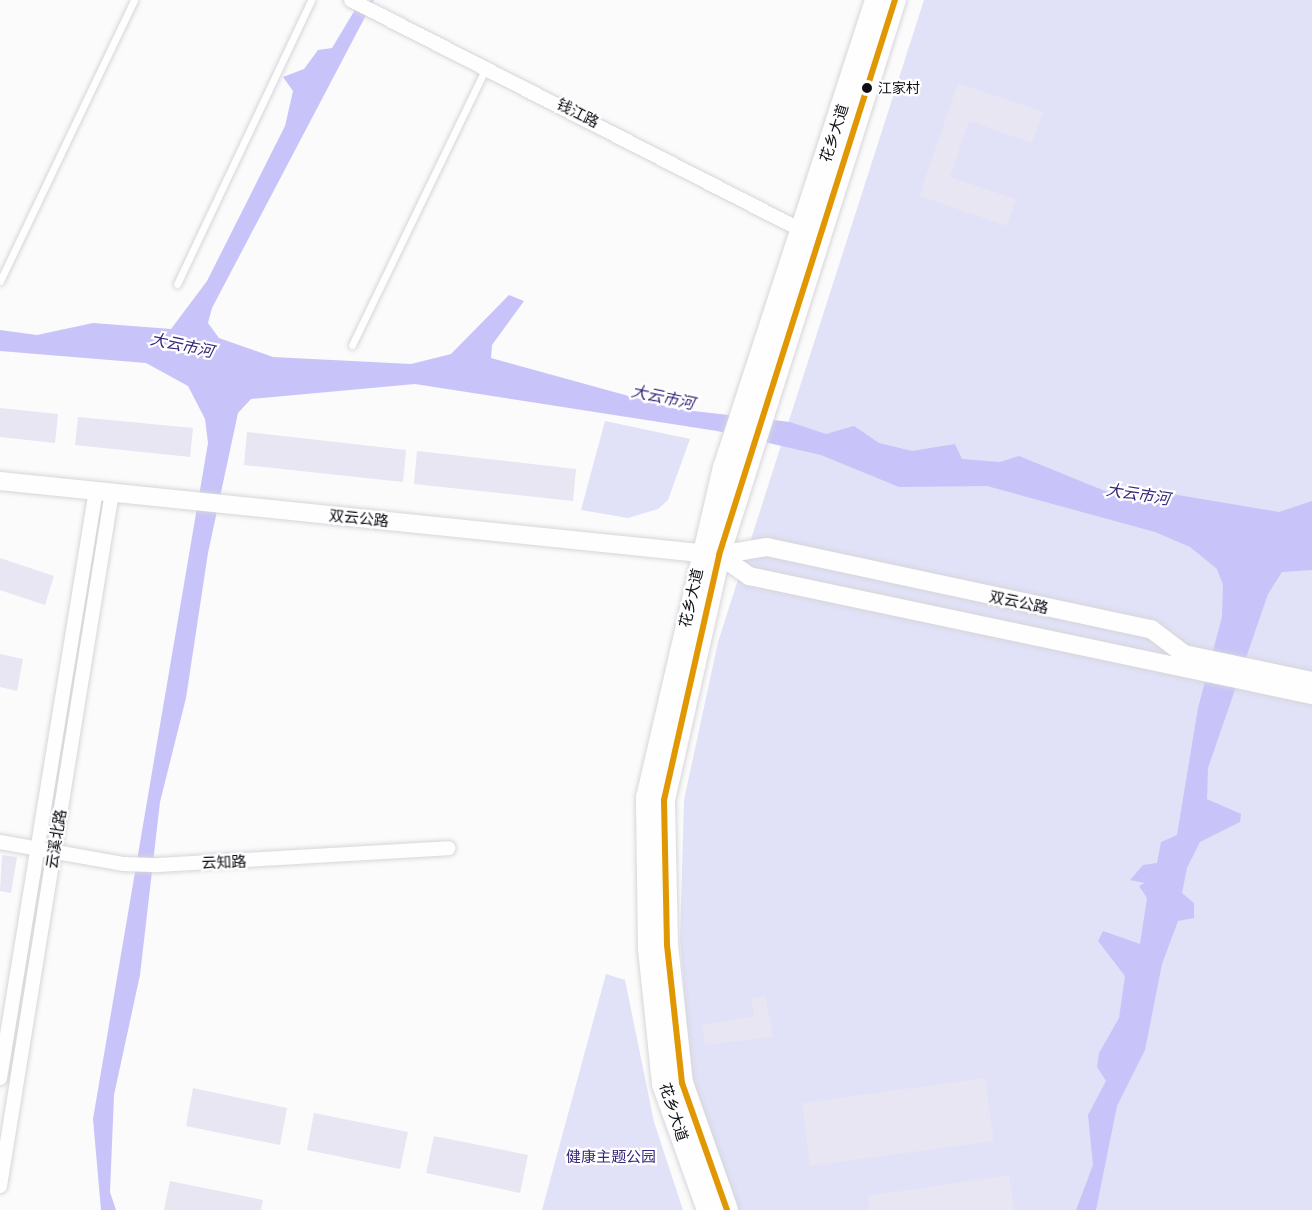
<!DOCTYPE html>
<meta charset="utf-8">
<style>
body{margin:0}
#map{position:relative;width:1312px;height:1210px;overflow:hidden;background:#fbfbfb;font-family:"Open Sans","Noto Sans SC",sans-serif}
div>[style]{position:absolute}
.green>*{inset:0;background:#e1e1f7}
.water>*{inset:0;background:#c8c4f9}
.building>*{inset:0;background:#e7e6f2}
.roads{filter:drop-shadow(0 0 2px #d6d6db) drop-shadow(0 0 2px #d6d6db)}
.service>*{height:7px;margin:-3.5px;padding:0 3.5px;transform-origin:3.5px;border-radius:3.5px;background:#fefefe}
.minor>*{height:14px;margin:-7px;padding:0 7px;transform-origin:7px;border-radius:7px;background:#fefefe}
.tertiary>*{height:18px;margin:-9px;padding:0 9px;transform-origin:9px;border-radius:9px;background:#fefefe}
.primary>*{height:22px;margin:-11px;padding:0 11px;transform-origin:11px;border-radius:11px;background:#fefefe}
.bus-1>*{height:6px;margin:-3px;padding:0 3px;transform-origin:3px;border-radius:3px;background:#e09702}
.dots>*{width:16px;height:16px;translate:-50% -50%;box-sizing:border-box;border:3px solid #fff;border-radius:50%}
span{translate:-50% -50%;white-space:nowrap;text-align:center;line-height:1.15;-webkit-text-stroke:4.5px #fff;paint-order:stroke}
.bus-label{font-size:14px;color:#0e0e16}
.left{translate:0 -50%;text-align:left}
.street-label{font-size:15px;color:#0e0e16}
.park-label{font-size:15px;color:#38267a}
.water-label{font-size:16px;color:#39277b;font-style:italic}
</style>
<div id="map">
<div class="green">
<i style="clip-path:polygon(924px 0,1312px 0,1312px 1210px,734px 1210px,708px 1131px,691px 1071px,680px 940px,684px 800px,718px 642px)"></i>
<i style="clip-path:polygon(605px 421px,690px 439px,668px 500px,658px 509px,628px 518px,581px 510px)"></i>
<i style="clip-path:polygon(606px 974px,625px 980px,654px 1122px,683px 1210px,542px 1210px)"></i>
</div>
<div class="water">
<i style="clip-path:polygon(374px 0,212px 308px,208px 323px,219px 338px,273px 357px,411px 364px,451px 354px,509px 295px,524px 301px,492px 345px,491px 358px,676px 409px,790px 422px,826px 434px,854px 426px,879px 443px,912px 451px,955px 444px,962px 459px,1000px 462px,1019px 456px,1105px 491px,1138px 497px,1166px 493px,1279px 512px,1312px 501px,1312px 570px,1282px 572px,1268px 594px,1208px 768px,1207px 799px,1241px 814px,1240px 822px,1200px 842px,1187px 868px,1182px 893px,1194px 903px,1194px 918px,1178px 921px,1162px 964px,1145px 1050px,1117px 1106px,1096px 1210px,1076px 1210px,1093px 1165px,1088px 1115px,1106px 1081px,1097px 1067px,1099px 1053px,1119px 1018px,1125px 976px,1098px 941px,1103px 931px,1140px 944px,1147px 898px,1139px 886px,1145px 883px,1130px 880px,1143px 865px,1157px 863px,1161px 842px,1177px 835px,1198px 708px,1222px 617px,1223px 585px,1217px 569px,1190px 547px,1155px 532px,987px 486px,899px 487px,821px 455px,717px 431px,415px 384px,251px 399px,238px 413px,208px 553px,186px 698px,160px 802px,140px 975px,114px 1095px,110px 1192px,116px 1210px,101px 1210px,93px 1119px,208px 443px,205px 419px,188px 386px,146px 363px,0 351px,0 330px,37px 335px,93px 323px,171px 329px,207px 281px,285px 126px,293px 91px,283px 77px,304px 69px,318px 50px,332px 48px,359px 3px)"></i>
</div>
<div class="building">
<i style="clip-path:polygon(958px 83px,1043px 112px,1032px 143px,969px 121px,950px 177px,1016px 199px,1007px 226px,919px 196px)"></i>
<i style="clip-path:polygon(0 408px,58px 414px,55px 443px,0 437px)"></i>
<i style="clip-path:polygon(78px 417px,193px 428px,190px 457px,75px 445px)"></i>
<i style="clip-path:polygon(247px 432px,406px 450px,403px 482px,244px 465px)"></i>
<i style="clip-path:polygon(417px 451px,576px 469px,573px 501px,414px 484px)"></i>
<i style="clip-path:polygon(0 558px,54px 576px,45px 605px,0 590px)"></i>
<i style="clip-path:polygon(0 654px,23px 659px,17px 691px,0 687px)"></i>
<i style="clip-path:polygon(2px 855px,17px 857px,11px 893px,0 891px)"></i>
<i style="clip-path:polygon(765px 995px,773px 1037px,705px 1045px,702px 1025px,754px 1016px,751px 998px)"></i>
<i style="clip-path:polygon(985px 1078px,994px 1141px,810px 1166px,802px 1103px)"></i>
<i style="clip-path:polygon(193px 1088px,287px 1108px,280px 1145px,186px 1126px)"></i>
<i style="clip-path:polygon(314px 1113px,408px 1132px,400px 1169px,307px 1150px)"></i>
<i style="clip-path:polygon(434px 1136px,528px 1155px,520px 1193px,426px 1173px)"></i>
<i style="clip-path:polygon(1009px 1175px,1014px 1210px,870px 1210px,868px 1196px)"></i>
<i style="clip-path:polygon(170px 1181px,263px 1200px,261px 1210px,164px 1210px)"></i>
</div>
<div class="roads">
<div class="service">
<i style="left:0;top:281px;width:311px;rotate:-64.5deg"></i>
<i style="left:177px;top:284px;width:314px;rotate:-64.7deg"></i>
<i style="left:352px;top:345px;width:308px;rotate:-64.2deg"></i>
</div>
<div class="minor">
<i style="left:351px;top:0;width:508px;rotate:27.07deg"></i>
<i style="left:0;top:842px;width:126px;rotate:10.1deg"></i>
<i style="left:124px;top:864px;width:34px;rotate:2deg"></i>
<i style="left:158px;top:865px;width:291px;rotate:-3.3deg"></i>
<i style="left:0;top:1078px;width:596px;rotate:-80.73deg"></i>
<i style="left:0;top:1186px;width:703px;rotate:-80.83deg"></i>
</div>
<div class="tertiary">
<i style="left:0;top:481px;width:723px;rotate:5.88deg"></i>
<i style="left:719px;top:555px;width:49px;rotate:-9.5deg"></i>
<i style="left:767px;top:547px;width:393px;rotate:12.1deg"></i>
<i style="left:1151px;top:629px;width:41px;rotate:37.1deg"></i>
<i style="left:1184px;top:654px;width:131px;rotate:11.9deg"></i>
<i style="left:719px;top:555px;width:37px;rotate:35deg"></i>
<i style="left:749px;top:576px;width:575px;rotate:11.93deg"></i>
</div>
<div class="primary">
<i style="left:708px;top:1210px;width:134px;rotate:-109.7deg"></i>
<i style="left:663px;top:1084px;width:136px;rotate:-95.9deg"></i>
<i style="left:649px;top:949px;width:151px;rotate:-90.8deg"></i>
<i style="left:647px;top:798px;width:339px;rotate:-76.9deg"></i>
<i style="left:724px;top:468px;width:492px;rotate:-72deg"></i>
<i style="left:727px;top:1210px;width:135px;rotate:-109.5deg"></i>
<i style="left:682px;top:1083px;width:139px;rotate:-96.2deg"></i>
<i style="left:667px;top:945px;width:145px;rotate:-91.2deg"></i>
<i style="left:664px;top:800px;width:251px;rotate:-77.3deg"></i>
<i style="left:719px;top:555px;width:582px;rotate:-72.41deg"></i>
</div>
</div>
<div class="bus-1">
<i style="left:727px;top:1210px;width:135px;rotate:-109.5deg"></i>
<i style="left:682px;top:1083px;width:139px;rotate:-96.2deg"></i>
<i style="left:667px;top:945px;width:145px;rotate:-91.2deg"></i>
<i style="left:664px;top:800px;width:251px;rotate:-77.3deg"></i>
<i style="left:719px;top:555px;width:582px;rotate:-72.41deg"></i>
</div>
<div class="dots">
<i style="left:867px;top:88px;background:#0e0e16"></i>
</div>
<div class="bus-label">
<span class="left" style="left:878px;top:88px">江家村</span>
</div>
<div class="street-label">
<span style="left:578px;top:113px;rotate:27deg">钱江路</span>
<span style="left:834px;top:133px;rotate:-72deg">花乡大道</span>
<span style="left:359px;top:518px;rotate:6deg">双云公路</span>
<span style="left:691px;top:598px;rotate:-77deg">花乡大道</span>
<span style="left:1019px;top:602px;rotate:12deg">双云公路</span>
<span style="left:56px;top:839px;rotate:-81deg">云溪北路</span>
<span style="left:224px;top:862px;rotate:-2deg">云知路</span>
<span style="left:674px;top:1112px;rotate:72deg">花乡大道</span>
</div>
<div class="park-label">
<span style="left:611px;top:1157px">健康主题公园</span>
</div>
<div class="water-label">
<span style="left:182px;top:345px;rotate:12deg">大云市河</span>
<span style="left:663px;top:397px;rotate:12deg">大云市河</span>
<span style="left:1138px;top:494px;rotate:9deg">大云市河</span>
</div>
</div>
